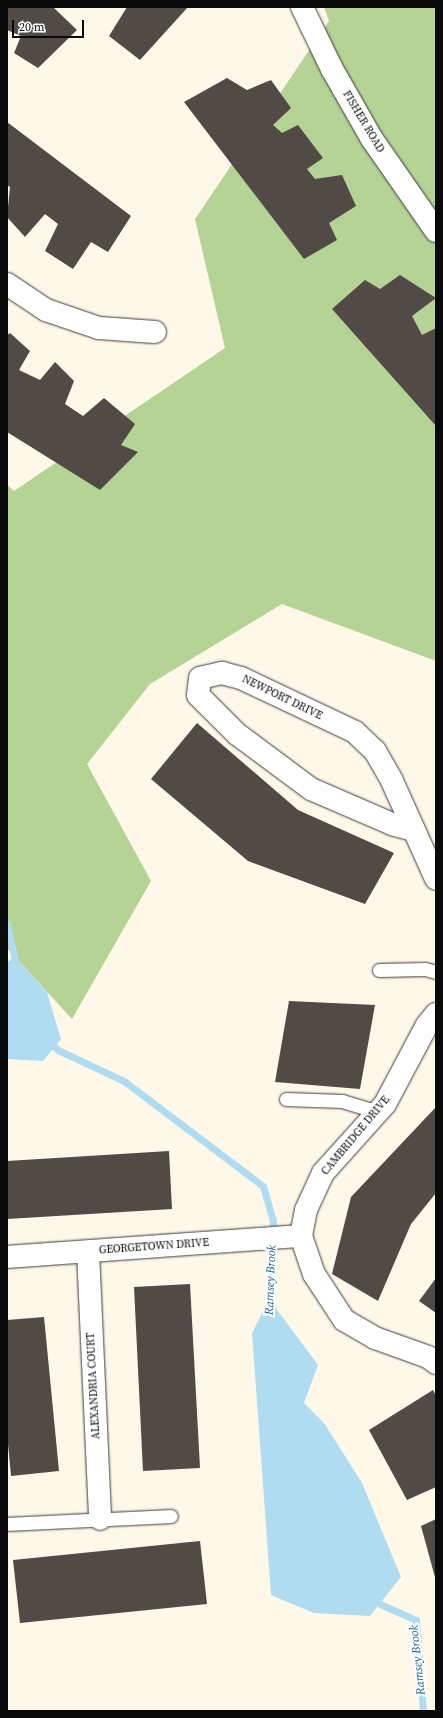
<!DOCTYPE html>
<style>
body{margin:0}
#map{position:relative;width:443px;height:1718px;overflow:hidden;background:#fdf8e7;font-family:"Source Serif 4",serif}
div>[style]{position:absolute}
.forest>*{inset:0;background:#b4d395}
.water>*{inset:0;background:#b0dcf1}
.stream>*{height:7px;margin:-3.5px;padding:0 3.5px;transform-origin:3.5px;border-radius:3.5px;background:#b0dcf1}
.building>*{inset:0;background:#514a47}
.roads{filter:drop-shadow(0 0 1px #3c3c3c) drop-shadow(0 0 1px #3c3c3c)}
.lane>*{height:13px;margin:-6.5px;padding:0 6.5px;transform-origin:6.5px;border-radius:6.5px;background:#fff}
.street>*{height:22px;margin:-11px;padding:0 11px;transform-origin:11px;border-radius:11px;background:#fff}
span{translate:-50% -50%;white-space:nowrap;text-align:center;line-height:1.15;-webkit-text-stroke:4px #fff;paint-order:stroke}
.street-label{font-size:11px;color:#090909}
.water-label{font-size:12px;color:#1e6490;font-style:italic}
.frame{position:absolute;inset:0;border:8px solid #090909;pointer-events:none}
.scale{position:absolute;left:12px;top:20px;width:72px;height:18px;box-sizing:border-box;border:2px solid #090909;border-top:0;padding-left:5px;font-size:12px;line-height:14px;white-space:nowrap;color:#090909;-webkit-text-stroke:3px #fff;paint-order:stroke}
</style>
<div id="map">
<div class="forest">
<i style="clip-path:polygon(324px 7px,436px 7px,436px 661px,282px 604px,150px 684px,87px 764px,151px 881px,72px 1019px,7px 948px,7px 485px,14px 491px,225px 348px,195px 219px,329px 21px)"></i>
</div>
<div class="water">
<i style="clip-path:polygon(14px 956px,47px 992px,61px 1039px,43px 1061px,7px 1059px,7px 963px)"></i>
<i style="clip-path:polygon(269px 1299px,318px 1365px,304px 1403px,324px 1423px,362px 1483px,401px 1577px,370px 1616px,314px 1613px,271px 1595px,252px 1333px)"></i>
</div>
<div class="stream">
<i style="left:7px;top:924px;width:42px;rotate:77.6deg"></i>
<i style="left:49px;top:1041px;width:13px;rotate:45deg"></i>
<i style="left:58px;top:1050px;width:73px;rotate:25.2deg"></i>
<i style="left:124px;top:1081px;width:174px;rotate:37.1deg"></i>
<i style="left:263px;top:1186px;width:35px;rotate:74deg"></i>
<i style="left:273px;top:1220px;width:91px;rotate:92.5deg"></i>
<i style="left:374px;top:1597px;width:9px;rotate:49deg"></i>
<i style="left:380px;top:1604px;width:39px;rotate:24deg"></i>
<i style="left:416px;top:1620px;width:91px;rotate:85.6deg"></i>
</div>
<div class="building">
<i style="clip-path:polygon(7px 7px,53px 7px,77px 30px,38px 68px,14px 53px,21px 36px,7px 30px)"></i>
<i style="clip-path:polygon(127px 7px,188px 7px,140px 60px,109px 36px)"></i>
<i style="clip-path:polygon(227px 78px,247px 90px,271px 80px,291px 108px,273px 125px,282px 133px,298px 125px,323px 158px,307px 169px,315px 179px,342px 175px,356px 206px,329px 223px,337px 240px,304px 259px,184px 102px)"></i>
<i style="clip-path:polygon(7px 122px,131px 216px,108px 252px,91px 242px,73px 269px,45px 251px,58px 224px,45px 214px,25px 237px,7px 217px,10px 187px,7px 185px)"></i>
<i style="clip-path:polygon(400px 275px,436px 298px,412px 316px,422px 335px,436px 328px,436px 426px,332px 309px,365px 280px,380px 289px)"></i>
<i style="clip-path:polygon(10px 333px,30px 351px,19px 370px,40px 380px,55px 362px,74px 381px,65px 404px,83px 416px,104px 398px,135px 424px,121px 445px,138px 452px,100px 490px,7px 432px,7px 335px)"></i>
<i style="clip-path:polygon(197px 723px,298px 810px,394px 853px,365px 904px,248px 861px,151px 779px)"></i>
<i style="clip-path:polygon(289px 1001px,375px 1005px,360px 1089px,275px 1082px)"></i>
<i style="clip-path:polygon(436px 1107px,436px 1193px,411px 1224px,378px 1301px,332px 1274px,351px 1197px)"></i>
<i style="clip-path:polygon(169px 1151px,172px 1209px,7px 1219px,7px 1161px)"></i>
<i style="clip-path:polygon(436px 1278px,436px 1313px,419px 1301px)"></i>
<i style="clip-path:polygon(190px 1284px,200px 1468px,143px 1471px,134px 1287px)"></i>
<i style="clip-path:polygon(44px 1317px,59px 1471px,11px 1476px,7px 1433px,7px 1320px)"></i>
<i style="clip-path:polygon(433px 1390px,436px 1396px,436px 1487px,407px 1500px,369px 1430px)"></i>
<i style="clip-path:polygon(436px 1519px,436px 1581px,421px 1526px)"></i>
<i style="clip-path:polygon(200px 1541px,207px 1604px,20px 1623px,13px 1560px)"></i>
</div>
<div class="roads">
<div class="lane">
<i style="left:379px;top:970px;width:46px;rotate:-1.2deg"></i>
<i style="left:425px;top:969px;width:11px;rotate:15deg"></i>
<i style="left:286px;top:1099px;width:56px;rotate:2deg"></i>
<i style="left:342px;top:1101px;width:37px;rotate:17deg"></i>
<i style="left:7px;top:1524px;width:164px;rotate:-2.8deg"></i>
</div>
<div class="street">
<i style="left:302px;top:7px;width:69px;rotate:64.2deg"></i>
<i style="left:332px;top:69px;width:81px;rotate:60.3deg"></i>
<i style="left:372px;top:139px;width:112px;rotate:55.2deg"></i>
<i style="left:7px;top:284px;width:47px;rotate:33.7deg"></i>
<i style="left:46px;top:310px;width:56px;rotate:18.8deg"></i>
<i style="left:99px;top:328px;width:56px;rotate:4.1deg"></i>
<i style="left:414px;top:830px;width:23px;rotate:-165deg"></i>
<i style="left:392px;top:824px;width:88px;rotate:-156.6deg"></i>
<i style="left:311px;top:789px;width:92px;rotate:-143.4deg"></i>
<i style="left:237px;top:734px;width:55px;rotate:-135deg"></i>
<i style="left:198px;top:695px;width:17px;rotate:-83deg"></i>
<i style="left:200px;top:678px;width:23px;rotate:-13deg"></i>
<i style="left:222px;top:673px;width:20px;rotate:15deg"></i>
<i style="left:241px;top:678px;width:126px;rotate:25.3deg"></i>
<i style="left:355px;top:732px;width:28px;rotate:44deg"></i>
<i style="left:375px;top:751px;width:34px;rotate:60deg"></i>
<i style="left:392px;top:781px;width:107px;rotate:65.8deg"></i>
<i style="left:436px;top:1014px;width:14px;rotate:129deg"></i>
<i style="left:427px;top:1025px;width:89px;rotate:118deg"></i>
<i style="left:385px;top:1104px;width:93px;rotate:131.9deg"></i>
<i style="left:323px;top:1173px;width:41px;rotate:114.7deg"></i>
<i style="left:306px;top:1210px;width:26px;rotate:101deg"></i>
<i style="left:301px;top:1236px;width:40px;rotate:71.1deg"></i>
<i style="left:314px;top:1274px;width:55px;rotate:56.9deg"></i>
<i style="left:344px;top:1320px;width:36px;rotate:30deg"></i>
<i style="left:375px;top:1338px;width:56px;rotate:19.7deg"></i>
<i style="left:428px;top:1357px;width:10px;rotate:37deg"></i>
<i style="left:88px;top:1252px;width:267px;rotate:87.4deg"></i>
<i style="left:7px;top:1257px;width:295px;rotate:-4.1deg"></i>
</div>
</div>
<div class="street-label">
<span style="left:363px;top:122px;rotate:59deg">FISHER ROAD</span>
<span style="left:282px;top:698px;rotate:26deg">NEWPORT DRIVE</span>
<span style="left:356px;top:1136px;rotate:-50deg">CAMBRIDGE DRIVE</span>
<span style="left:154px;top:1247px;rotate:-4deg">GEORGETOWN DRIVE</span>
<span style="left:94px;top:1386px;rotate:-93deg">ALEXANDRIA COURT</span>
</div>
<div class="water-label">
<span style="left:271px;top:1280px;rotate:-88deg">Ramsey Brook</span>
<span style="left:418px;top:1660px;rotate:-96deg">Ramsey Brook</span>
</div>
<div class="frame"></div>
<div class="scale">20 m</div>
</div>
